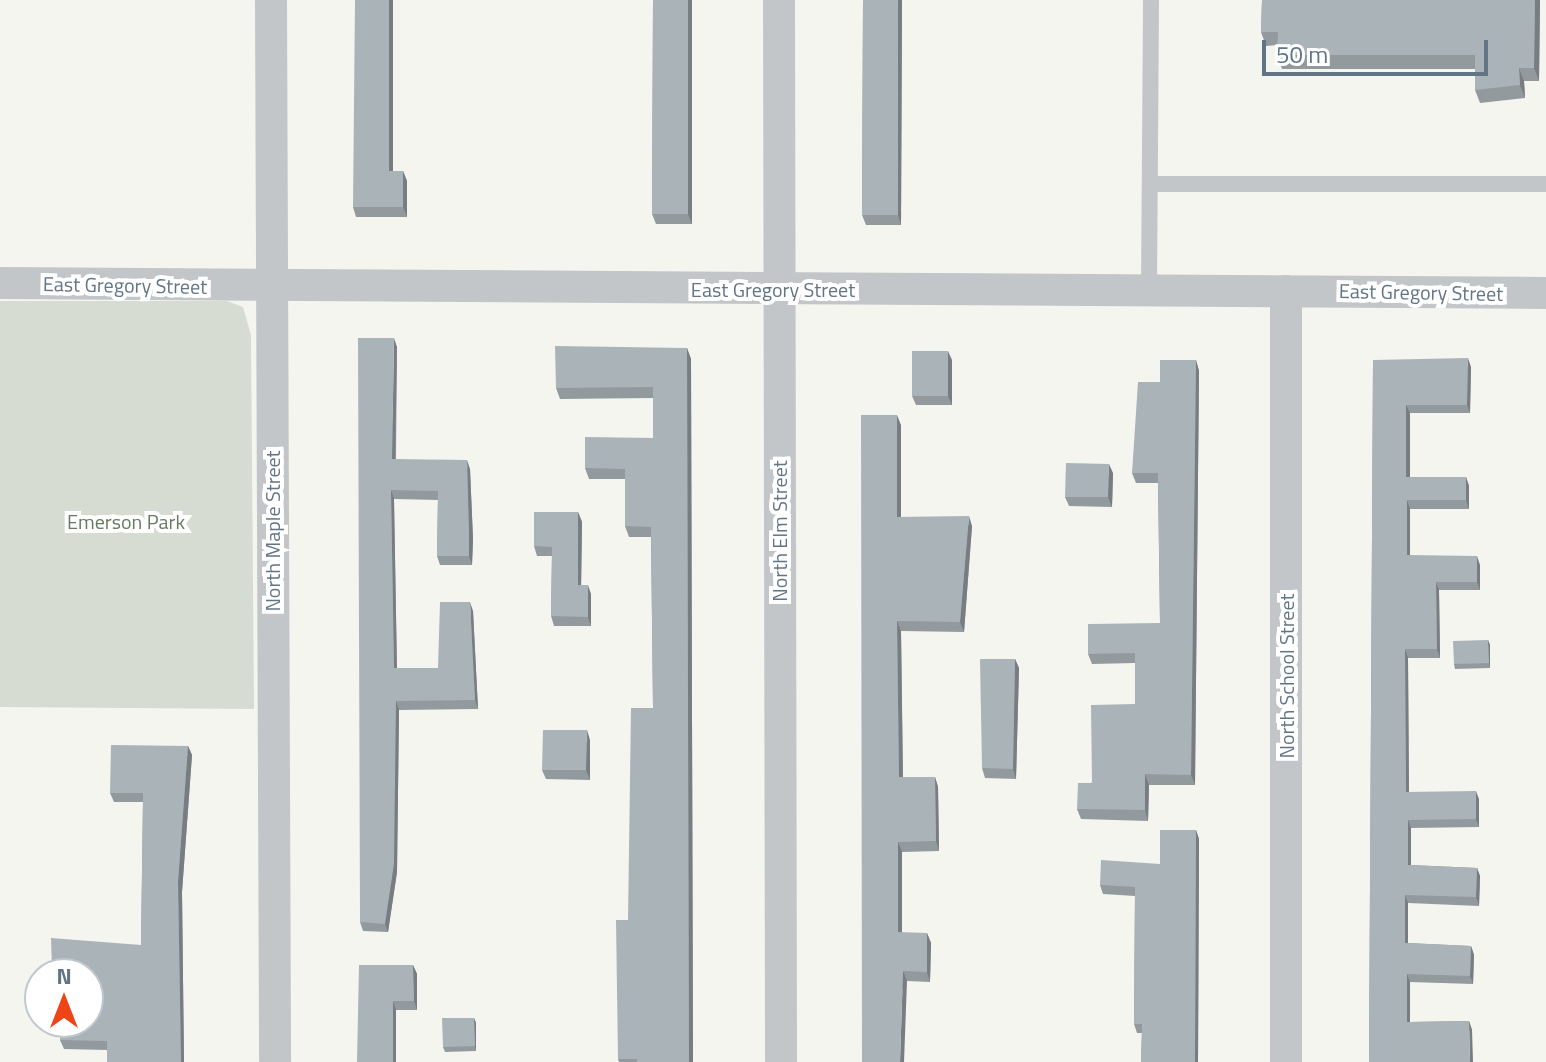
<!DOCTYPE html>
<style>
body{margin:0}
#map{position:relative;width:1546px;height:1062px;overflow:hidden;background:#f5f5f0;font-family:"Titillium Web",sans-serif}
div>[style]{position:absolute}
.green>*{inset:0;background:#d6dcd1}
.service>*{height:16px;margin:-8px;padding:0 8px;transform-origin:8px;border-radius:8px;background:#c2c6c9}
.minor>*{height:32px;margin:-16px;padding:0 16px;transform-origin:16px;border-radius:16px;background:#c2c6c9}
.wall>*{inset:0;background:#929a9e}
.shaded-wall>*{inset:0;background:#777d81}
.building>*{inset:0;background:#aab3b8}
span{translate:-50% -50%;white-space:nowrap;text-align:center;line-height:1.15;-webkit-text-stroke:8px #fff;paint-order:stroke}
.street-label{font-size:20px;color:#627584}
.park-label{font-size:20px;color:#677a61}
.north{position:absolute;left:24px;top:958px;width:80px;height:80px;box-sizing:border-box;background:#fff;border:2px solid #c0c8ce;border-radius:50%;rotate:0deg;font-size:22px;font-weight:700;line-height:32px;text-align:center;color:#627584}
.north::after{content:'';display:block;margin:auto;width:28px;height:36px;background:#ed4418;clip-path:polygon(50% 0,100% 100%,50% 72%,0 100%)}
.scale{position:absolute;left:1262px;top:40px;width:226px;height:36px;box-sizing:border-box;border:4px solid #627584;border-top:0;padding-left:10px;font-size:24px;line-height:28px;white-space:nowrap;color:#627584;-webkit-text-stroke:6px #fff;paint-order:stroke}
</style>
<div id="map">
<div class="green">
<i style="clip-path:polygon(0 301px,227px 301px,243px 307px,251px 335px,254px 709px,0 707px)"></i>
</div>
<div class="service">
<i style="left:1150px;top:184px;width:396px"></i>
<i style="left:1149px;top:290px;width:290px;rotate:-89.6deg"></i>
</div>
<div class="minor">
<i style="left:271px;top:0;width:1062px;rotate:89.78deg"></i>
<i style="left:779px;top:0;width:1062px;rotate:89.89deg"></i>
<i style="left:0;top:283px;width:1546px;rotate:0.37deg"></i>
<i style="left:1286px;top:1062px;width:771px;rotate:-90deg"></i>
</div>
<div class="wall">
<i style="clip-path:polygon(393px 0,393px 171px,403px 171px,407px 181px,407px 217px,356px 217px,353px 207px)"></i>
<i style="clip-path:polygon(653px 0,692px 0,692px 224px,656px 224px,652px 214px)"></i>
<i style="clip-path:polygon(863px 0,902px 0,901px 225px,866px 225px,862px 215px)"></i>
<i style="clip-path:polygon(1262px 0,1540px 0,1539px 81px,1524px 81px,1525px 98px,1480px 103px,1475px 90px,1475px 69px,1282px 69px,1277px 55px,1277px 45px,1266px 46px,1261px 32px)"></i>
<i style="clip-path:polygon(397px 347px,396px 459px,470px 469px,473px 539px,472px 565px,440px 565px,437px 556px,438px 500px,394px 499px,397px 668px,438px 668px,473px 611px,478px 709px,399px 710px,397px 872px,388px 932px,363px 931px,360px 922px)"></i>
<i style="clip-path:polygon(687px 348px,691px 359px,693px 1062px,619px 1062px,618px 1059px,628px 920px,653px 708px,651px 537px,629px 537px,625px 526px,625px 479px,589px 479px,585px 468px,653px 438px,653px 398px,560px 399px,556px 388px)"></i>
<i style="clip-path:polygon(952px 360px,952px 405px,916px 405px,912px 396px)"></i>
<i style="clip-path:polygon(1196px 360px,1199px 371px,1195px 785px,1149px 785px,1148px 821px,1081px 819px,1077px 809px,1135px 704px,1135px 663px,1092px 664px,1088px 654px,1160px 623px,1158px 483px,1136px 483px,1132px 473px,1160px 382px)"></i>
<i style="clip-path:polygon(1373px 360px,1471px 367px,1470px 413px,1410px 413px,1410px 477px,1466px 477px,1469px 486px,1469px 509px,1410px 509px,1410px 555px,1480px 565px,1480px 590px,1439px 590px,1440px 658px,1408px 658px,1409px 792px,1479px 799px,1479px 827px,1411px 828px,1411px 865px,1477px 868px,1480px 876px,1479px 906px,1408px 903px,1408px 943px,1471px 946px,1474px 955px,1473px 984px,1410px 982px,1410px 1022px,1469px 1021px,1472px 1030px,1369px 1062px)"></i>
<i style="clip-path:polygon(901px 425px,901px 517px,972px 526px,964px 632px,901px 631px,903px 777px,935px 777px,938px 787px,939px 851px,902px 852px,902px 933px,927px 933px,931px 943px,930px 982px,907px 981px,862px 1062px)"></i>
<i style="clip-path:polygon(1113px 473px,1112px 507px,1069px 506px,1065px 497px)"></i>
<i style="clip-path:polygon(578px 512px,582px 522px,581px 585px,591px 594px,591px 626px,554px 626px,551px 616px,552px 556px,537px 556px,534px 546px)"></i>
<i style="clip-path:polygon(1488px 640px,1490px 645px,1490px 668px,1455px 669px,1454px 664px)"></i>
<i style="clip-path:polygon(1015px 659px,1019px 668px,1016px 779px,985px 778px,982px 768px)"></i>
<i style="clip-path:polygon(590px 740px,590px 780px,546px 779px,542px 770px)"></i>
<i style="clip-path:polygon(188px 746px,192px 755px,182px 892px,184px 1062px,107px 1062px,107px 1050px,64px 1049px,60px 1040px,88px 974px,53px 974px,52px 969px,141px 945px,143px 802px,114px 802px,110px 793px)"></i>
<i style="clip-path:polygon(1196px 830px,1199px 839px,1198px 1062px,1141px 1062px,1142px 1033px,1137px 1033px,1134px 1024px,1135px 896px,1103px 894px,1100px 885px,1160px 864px)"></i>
<i style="clip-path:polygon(413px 965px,417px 974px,417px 1010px,396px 1010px,396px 1062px,357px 1062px)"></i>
<i style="clip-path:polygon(474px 1018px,476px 1023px,476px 1051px,445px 1052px,443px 1047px)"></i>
</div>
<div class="shaded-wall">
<i style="clip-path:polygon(389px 0,393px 0,393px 181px,389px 171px)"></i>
<i style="clip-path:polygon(688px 0,692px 0,692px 224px,688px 214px)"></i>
<i style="clip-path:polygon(898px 0,902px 0,901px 225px,898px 215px)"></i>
<i style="clip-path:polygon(1535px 0,1540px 0,1539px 81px,1534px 68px)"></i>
<i style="clip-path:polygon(1519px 68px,1524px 81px,1525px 98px,1520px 85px)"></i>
<i style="clip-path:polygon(403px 171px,407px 181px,407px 217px,403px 207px)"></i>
<i style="clip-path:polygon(394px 338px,397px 347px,395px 468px,392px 459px)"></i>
<i style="clip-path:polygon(687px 348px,691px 359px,693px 1062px,689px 1062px)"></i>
<i style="clip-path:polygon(948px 351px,952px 360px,952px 405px,948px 396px)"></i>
<i style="clip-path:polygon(1468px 358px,1471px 367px,1470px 413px,1467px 405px)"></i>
<i style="clip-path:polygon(1196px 360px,1199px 371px,1195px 785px,1191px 775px)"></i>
<i style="clip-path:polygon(1406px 405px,1410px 413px,1410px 486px,1406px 477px)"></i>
<i style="clip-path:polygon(897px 415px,901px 425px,901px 527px,897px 517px)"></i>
<i style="clip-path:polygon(467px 460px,470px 469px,473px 539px,472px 565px,469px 556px)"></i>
<i style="clip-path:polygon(1109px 464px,1113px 473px,1112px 507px,1108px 497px)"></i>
<i style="clip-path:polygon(1466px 477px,1469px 486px,1469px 509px,1466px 500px)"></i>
<i style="clip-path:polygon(391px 490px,394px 499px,397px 676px,394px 668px)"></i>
<i style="clip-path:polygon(1407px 500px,1410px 509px,1410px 564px,1407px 555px)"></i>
<i style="clip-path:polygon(578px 512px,582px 522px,581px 594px,578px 585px)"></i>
<i style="clip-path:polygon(969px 516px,972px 526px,964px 632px,960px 622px)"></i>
<i style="clip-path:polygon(1477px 556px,1480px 565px,1480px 590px,1477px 582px)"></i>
<i style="clip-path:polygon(1436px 582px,1439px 590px,1440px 658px,1437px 649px)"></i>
<i style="clip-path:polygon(588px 585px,591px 594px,591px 626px,588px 617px)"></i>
<i style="clip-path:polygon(470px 602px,473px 611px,478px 709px,475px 700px)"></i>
<i style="clip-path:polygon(897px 621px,901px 631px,903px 787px,899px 777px)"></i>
<i style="clip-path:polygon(1488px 640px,1490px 645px,1490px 668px,1489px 663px)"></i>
<i style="clip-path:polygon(1405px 649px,1408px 658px,1409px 800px,1406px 792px)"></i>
<i style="clip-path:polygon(1015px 659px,1019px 668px,1016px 779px,1013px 769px)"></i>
<i style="clip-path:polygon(396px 701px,399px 710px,397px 872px,388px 932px,385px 924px)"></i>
<i style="clip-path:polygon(587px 730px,590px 740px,590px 780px,586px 770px)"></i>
<i style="clip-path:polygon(188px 746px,192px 755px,182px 892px,184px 1062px,181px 1062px,178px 882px)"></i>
<i style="clip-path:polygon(1145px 774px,1149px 785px,1148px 821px,1145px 810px)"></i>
<i style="clip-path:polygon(935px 777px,938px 787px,939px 851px,936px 841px)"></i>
<i style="clip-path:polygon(1476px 791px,1479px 799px,1479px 827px,1476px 819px)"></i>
<i style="clip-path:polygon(1408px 820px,1411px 828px,1411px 874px,1408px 865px)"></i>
<i style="clip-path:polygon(1196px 830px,1199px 839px,1198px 1062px,1195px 1062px)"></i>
<i style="clip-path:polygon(898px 842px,902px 852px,902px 942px,898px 932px)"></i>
<i style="clip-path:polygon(1477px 868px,1480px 876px,1479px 906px,1476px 897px)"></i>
<i style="clip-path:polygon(1405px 895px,1408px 903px,1408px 952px,1405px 943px)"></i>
<i style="clip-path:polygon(927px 933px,931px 943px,930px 982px,927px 972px)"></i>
<i style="clip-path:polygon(1471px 946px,1474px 955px,1473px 984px,1470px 976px)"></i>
<i style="clip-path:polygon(413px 965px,417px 974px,417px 1010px,414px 1001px)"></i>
<i style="clip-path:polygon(903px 971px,907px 981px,904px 1062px,900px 1062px)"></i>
<i style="clip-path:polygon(1407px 974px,1410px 982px,1410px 1031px,1407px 1022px)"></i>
<i style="clip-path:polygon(393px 1001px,396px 1010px,396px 1062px,393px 1062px)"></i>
<i style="clip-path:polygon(474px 1018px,476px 1023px,476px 1051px,475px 1046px)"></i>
<i style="clip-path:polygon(1469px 1021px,1472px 1030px,1473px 1062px,1470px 1062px)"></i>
</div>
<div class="building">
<i style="clip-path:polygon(355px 0,389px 0,389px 171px,403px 171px,403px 207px,353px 207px)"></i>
<i style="clip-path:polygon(653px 0,688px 0,688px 214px,652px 214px)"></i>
<i style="clip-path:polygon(863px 0,898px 0,898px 215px,862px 215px)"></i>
<i style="clip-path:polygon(1262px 0,1535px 0,1534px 68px,1519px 68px,1520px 85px,1475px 90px,1475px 55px,1277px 55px,1278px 32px,1261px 32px)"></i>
<i style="clip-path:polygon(358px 338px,394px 338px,392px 459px,467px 460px,469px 530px,469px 556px,437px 556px,438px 491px,391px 490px,394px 668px,438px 668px,440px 602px,470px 602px,475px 700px,396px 701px,394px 864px,385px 924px,360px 922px)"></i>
<i style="clip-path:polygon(555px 346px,687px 348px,689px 1062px,637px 1062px,637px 1059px,618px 1059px,616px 920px,628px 920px,631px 708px,653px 708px,651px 527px,625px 526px,625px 469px,585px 468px,585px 437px,653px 438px,653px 387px,556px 388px)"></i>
<i style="clip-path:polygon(912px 351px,948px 351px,948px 396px,912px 396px)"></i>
<i style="clip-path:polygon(1468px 358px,1467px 405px,1406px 405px,1406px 477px,1466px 477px,1466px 500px,1407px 500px,1407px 555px,1477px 556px,1477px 582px,1436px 582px,1437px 649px,1405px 649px,1406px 792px,1476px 791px,1476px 819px,1408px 820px,1408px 865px,1477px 868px,1476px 897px,1405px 895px,1405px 943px,1471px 946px,1470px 976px,1407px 974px,1407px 1022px,1469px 1021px,1470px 1062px,1369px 1062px,1373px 360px)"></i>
<i style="clip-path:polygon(1160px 360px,1196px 360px,1191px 775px,1145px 774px,1145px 810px,1077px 809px,1078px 783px,1092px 783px,1091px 705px,1135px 704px,1135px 653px,1088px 654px,1088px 624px,1160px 623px,1158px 473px,1132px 473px,1138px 382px,1160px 382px)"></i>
<i style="clip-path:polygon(861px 415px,897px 415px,897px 517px,969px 516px,960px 622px,897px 621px,899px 777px,935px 777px,936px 841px,898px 842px,898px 932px,927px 933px,927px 972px,903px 971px,900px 1062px,862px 1062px)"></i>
<i style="clip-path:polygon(1066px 463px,1109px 464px,1108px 497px,1065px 497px)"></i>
<i style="clip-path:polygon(534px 512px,578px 512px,578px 585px,588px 585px,588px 617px,551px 616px,552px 547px,534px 546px)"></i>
<i style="clip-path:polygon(1488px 640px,1489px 663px,1454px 664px,1453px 641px)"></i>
<i style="clip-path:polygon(980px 659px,1015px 659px,1013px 769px,982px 768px)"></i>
<i style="clip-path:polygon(543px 730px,587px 730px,586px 770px,542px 770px)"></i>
<i style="clip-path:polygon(111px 745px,188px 746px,178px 882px,181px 1062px,107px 1062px,107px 1041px,60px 1040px,61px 1022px,88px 1022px,88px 974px,62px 974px,62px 969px,52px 969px,51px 938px,141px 945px,143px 793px,110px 793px)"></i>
<i style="clip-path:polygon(1160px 830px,1196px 830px,1195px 1062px,1141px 1062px,1142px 1024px,1134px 1024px,1135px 887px,1100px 885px,1101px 860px,1160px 864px)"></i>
<i style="clip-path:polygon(359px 965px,413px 965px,414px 1001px,393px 1001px,393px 1062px,357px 1062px)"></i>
<i style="clip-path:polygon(442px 1018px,474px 1018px,475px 1046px,443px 1047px)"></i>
</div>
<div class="street-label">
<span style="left:125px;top:285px;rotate:1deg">East Gregory Street</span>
<span style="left:773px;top:289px">East Gregory Street</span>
<span style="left:1421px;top:292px;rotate:1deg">East Gregory Street</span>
<span style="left:272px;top:531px;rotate:-90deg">North Maple Street</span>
<span style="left:779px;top:531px;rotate:-90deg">North Elm Street</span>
<span style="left:1286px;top:676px;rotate:-90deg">North School Street</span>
</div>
<div class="park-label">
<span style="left:126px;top:521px">Emerson Park</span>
</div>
<div class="north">N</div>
<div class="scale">50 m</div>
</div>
